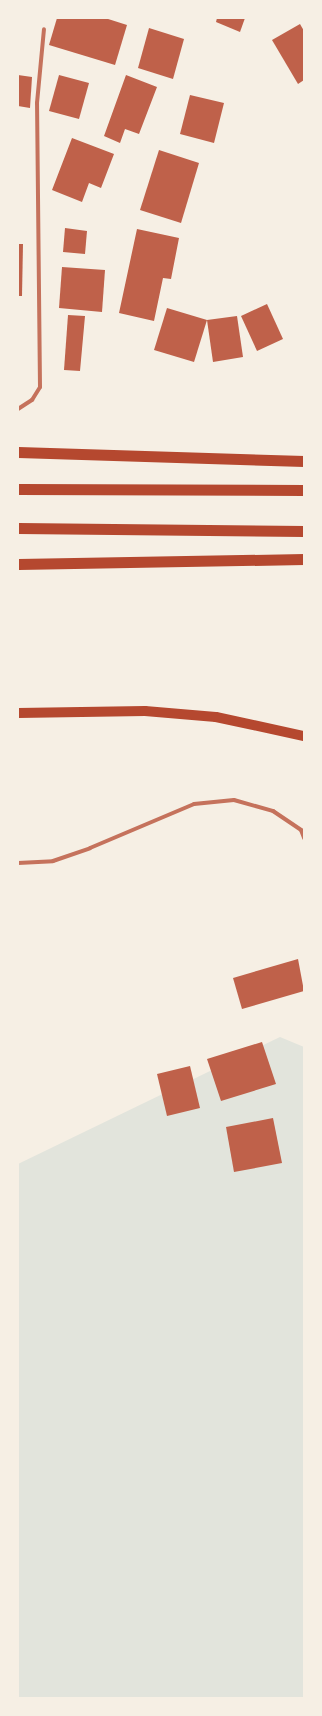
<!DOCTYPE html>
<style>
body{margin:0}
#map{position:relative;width:322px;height:1716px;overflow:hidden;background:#f6efe4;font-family:"Fira Sans",sans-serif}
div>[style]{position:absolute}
.green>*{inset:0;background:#e2e4dc}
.building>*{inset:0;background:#bf614a}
.minor>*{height:4px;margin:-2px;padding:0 2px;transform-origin:2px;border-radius:2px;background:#c5725c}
.primary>*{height:10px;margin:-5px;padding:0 5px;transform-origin:5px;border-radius:5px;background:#b5482f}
.trunk>*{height:11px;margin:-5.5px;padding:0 5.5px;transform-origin:5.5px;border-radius:5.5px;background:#b5482f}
span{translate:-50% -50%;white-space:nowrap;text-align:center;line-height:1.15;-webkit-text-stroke:3px #f6efe4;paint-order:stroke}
.frame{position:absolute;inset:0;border:19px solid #f6efe4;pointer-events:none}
</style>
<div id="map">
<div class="green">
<i style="clip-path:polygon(280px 1037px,304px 1047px,304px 1698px,18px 1698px,18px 1164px)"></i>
</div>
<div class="building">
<i style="clip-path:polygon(57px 18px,105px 18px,127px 25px,115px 65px,49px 45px)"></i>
<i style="clip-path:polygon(217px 18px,245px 18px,240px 32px,216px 22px)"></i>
<i style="clip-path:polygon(300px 24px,304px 31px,304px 80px,298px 84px,272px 40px)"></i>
<i style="clip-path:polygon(149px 28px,184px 39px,173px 79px,138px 68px)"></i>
<i style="clip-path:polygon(18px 75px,32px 77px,30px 108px,18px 106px)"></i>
<i style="clip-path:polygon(59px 75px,89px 83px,79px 119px,49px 111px)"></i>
<i style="clip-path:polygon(126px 75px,157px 87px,139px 134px,125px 129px,120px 143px,104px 136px)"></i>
<i style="clip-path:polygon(190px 95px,224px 103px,214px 143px,180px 134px)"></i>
<i style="clip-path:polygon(72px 138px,114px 154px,101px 188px,89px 183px,82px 202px,52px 190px)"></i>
<i style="clip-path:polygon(159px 150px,199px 163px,181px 223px,140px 210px)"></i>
<i style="clip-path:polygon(65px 228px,87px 231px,85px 254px,63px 252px)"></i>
<i style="clip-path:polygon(137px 229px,179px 238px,171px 279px,163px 278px,154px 321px,119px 313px)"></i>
<i style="clip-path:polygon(18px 244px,23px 244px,22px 296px,18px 296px)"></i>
<i style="clip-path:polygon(62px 267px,105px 270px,102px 312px,59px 308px)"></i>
<i style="clip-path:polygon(267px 304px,283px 339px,257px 351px,241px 316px)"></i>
<i style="clip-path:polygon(167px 308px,207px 320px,194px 362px,154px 350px)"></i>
<i style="clip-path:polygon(68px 315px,85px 316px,80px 371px,64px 370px)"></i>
<i style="clip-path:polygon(237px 316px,243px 357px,213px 362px,207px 320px)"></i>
<i style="clip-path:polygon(298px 959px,304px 991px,242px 1009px,233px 978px)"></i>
<i style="clip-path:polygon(262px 1042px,276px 1084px,221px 1101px,207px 1059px)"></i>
<i style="clip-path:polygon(190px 1066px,200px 1108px,167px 1116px,157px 1074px)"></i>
<i style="clip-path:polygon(273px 1118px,282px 1163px,234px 1172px,226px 1127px)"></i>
</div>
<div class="minor">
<i style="left:18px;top:409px;width:17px;rotate:-33deg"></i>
<i style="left:32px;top:400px;width:15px;rotate:-58deg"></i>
<i style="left:40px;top:387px;width:284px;rotate:-90.6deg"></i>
<i style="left:37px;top:103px;width:74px;rotate:-84.6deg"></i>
<i style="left:18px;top:863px;width:35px;rotate:-3deg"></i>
<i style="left:53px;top:861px;width:39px;rotate:-19deg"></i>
<i style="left:90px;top:848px;width:113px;rotate:-22.9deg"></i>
<i style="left:194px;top:804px;width:40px;rotate:-5.7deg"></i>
<i style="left:234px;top:800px;width:41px;rotate:15.8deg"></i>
<i style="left:273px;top:811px;width:34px;rotate:34deg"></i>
<i style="left:301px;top:830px;width:9px;rotate:69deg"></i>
</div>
<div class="primary">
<i style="left:18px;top:713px;width:127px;rotate:-0.9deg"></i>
<i style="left:145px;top:711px;width:71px;rotate:4.8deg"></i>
<i style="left:216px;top:717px;width:90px;rotate:12.2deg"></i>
</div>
<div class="trunk">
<i style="left:18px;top:452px;width:286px;rotate:1.8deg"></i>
<i style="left:18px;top:489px;width:286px;rotate:0.2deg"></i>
<i style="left:18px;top:528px;width:286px;rotate:0.6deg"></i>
<i style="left:18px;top:564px;width:286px;rotate:-1deg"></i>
</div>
<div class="frame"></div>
</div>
